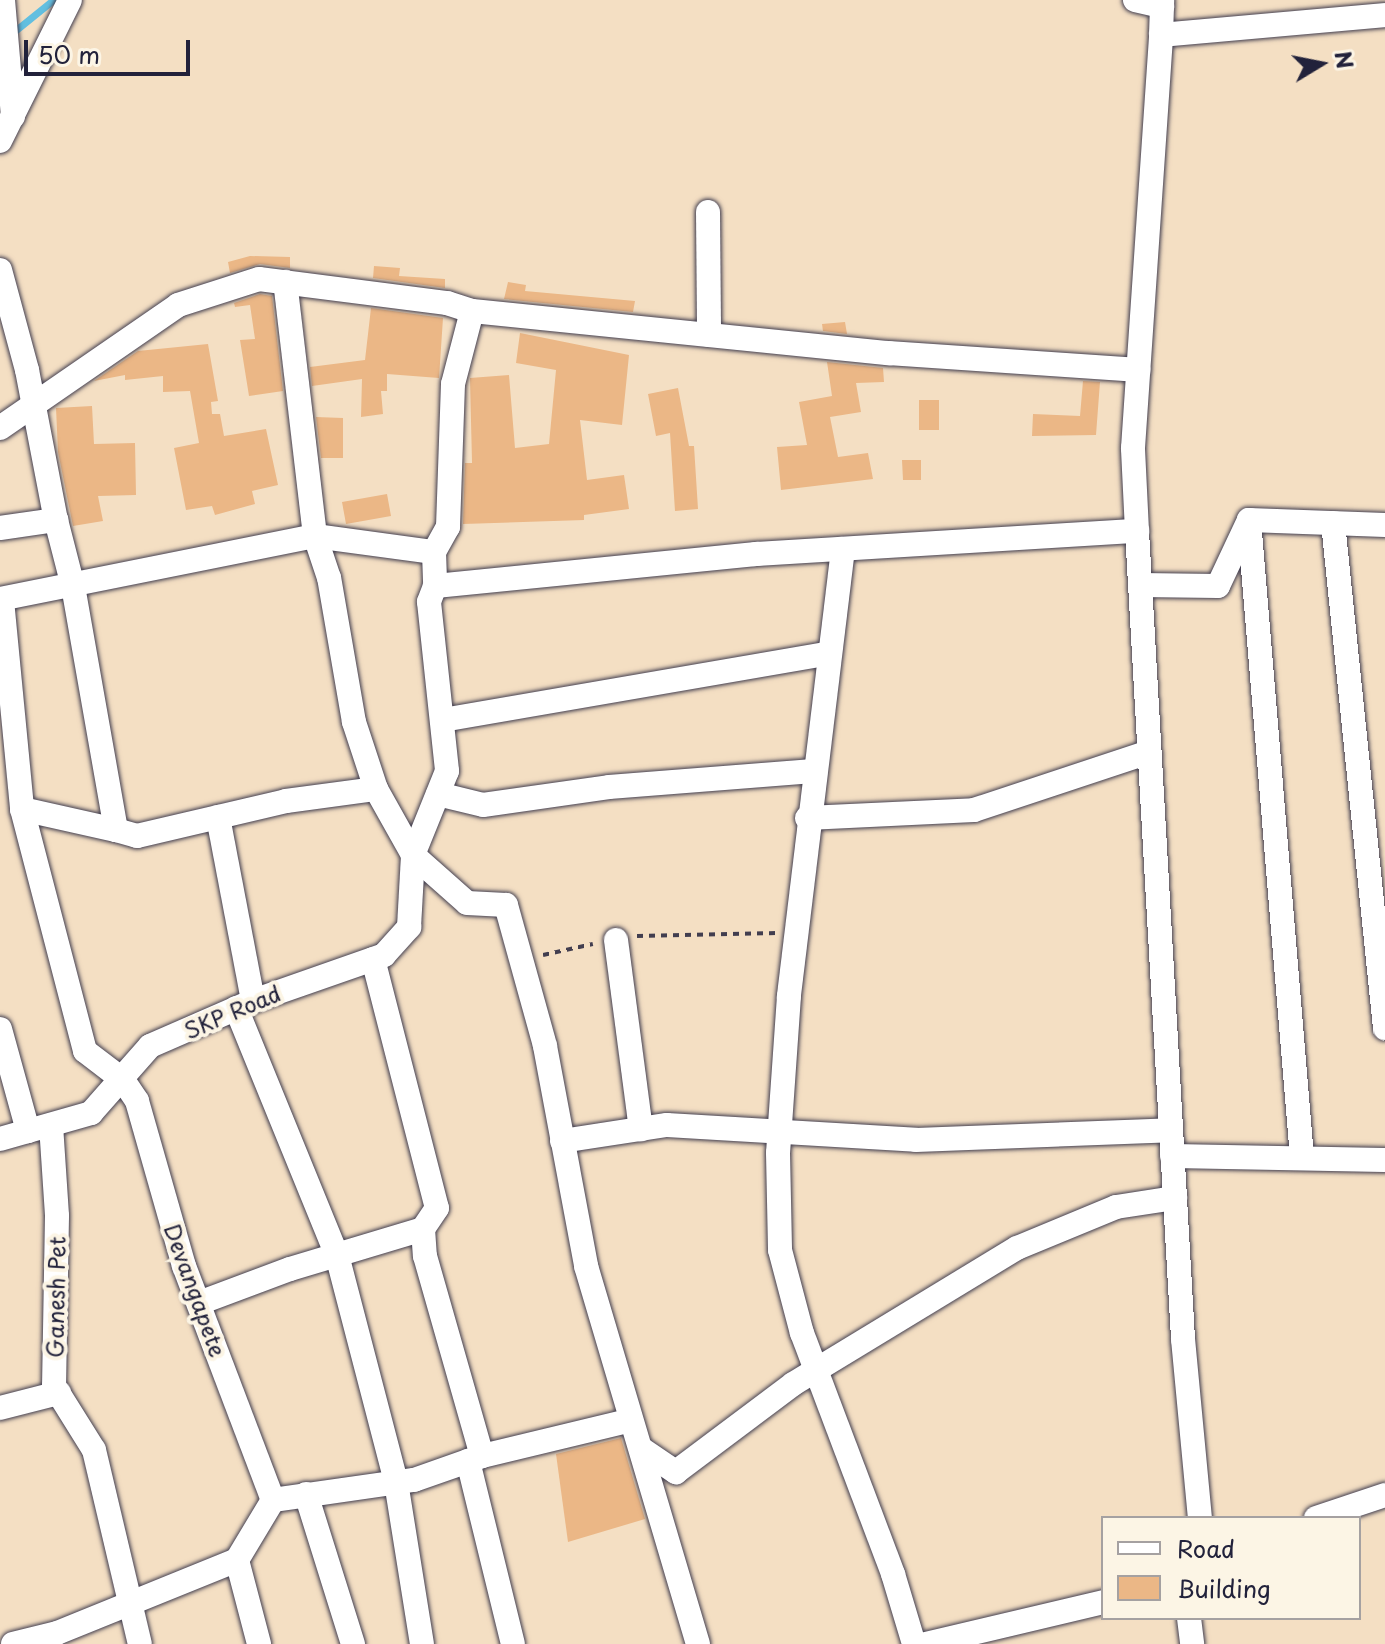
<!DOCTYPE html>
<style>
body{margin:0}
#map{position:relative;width:1385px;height:1644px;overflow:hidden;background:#f4dfc3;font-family:"Playpen Sans",sans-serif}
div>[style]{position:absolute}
.stream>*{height:7px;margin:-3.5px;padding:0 3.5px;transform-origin:3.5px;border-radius:3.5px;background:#62bfe0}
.building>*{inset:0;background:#ebb786}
.path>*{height:4px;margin-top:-2px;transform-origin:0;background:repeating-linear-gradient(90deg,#423e4f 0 6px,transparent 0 12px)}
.roads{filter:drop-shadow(0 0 2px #423e4f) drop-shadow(0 0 2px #423e4f)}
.minor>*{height:24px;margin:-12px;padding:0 12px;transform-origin:12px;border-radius:12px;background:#fff}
span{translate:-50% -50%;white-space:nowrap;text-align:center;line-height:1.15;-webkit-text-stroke:8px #fcf5e5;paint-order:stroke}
.street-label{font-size:22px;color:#22223b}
.legend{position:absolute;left:1101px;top:1516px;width:260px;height:104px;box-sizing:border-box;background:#fcf5e5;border:2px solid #a5a1a1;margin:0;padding:10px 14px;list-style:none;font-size:24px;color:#22223b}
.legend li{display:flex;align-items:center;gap:16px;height:40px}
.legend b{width:40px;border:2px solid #a5a1a1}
.north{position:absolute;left:1281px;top:24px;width:80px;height:80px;-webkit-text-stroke:6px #fcf5e5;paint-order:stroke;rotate:80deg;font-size:22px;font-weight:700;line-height:32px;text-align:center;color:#22223b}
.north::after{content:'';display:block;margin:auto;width:28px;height:36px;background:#22223b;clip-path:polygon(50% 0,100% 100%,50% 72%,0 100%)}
.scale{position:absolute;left:24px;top:40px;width:166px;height:36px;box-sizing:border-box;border:4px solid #22223b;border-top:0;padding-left:10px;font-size:24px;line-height:28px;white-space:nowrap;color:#22223b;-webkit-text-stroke:6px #fcf5e5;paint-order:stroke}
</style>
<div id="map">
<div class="stream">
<i style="left:11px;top:34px;width:54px;rotate:-39deg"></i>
</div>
<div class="building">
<i style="clip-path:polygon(250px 256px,290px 257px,290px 268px,260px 264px,230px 273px,228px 262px)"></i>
<i style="clip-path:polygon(374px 266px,400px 268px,399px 276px,445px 279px,445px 288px,373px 278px)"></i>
<i style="clip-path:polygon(508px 282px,526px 285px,525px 291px,635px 301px,633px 312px,504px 299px)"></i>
<i style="clip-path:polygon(260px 294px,272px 296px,283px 391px,249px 396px,240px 340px,255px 339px,250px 305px,235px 307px,234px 303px)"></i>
<i style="clip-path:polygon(371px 308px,443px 318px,439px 378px,387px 374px,387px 391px,381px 391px,383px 414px,361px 417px,362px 379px,312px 386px,310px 367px,365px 360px)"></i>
<i style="clip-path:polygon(845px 322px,847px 334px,823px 331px,822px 324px)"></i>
<i style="clip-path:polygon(520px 333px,629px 355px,622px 425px,580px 420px,587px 480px,624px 475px,629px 509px,584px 515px,584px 520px,463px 524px,465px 463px,472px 463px,470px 378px,509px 375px,515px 448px,549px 444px,556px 370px,516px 363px)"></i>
<i style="clip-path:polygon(208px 344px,218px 401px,211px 402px,212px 414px,220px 414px,224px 436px,266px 429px,278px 485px,252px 491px,255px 504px,215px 515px,212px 506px,186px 510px,174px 448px,199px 443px,190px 391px,163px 392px,163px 376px,125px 380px,125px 375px,94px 381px,138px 351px)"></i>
<i style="clip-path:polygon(827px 362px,883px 368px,884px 382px,856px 383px,861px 412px,830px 417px,838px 457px,868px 453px,873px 479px,781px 490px,777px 447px,807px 445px,799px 402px,832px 396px)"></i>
<i style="clip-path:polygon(1083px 381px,1100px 382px,1096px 435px,1032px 436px,1033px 414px,1080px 416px)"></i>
<i style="clip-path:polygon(678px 388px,689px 446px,694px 446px,698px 509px,675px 511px,670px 433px,656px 436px,648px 394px)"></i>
<i style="clip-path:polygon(919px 400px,939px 400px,939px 430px,919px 430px)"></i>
<i style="clip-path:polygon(92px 406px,94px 444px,135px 443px,136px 495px,98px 496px,103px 521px,73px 526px,58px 452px,56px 408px)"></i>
<i style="clip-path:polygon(316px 417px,343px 418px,343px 458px,321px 458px)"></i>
<i style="clip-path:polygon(902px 460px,921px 460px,921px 480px,903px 480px)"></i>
<i style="clip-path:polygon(387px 494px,391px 516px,346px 524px,342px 502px)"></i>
<i style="clip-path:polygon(621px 1438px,645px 1519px,568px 1542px,556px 1454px)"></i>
</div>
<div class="path">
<i style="left:637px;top:936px;width:139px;rotate:-1.2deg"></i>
<i style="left:543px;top:955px;width:51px;rotate:-12.4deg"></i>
</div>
<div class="roads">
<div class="minor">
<i style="left:3px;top:0;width:117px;rotate:85.1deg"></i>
<i style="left:1135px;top:0;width:28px;rotate:13deg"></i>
<i style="left:1161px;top:35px;width:35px;rotate:-88deg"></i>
<i style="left:0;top:141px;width:157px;rotate:-63.6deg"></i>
<i style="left:708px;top:212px;width:123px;rotate:89.5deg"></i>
<i style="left:0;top:270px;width:104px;rotate:74.9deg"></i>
<i style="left:27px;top:370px;width:153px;rotate:79.1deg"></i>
<i style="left:0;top:428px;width:216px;rotate:-34.6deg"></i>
<i style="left:178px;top:305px;width:85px;rotate:-17.8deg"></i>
<i style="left:259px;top:279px;width:190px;rotate:7.3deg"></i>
<i style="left:447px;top:303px;width:26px;rotate:18deg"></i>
<i style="left:472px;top:311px;width:419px;rotate:5.8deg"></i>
<i style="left:889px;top:353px;width:250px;rotate:3.9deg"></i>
<i style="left:1249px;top:520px;width:640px;rotate:85.25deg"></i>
<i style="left:1333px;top:523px;width:508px;rotate:84.12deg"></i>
<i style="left:0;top:528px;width:57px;rotate:-8.1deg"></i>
<i style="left:56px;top:520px;width:68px;rotate:75.6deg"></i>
<i style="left:73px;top:586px;width:248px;rotate:80deg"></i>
<i style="left:116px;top:830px;width:22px;rotate:16deg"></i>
<i style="left:137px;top:836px;width:153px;rotate:-13.2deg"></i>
<i style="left:286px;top:801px;width:91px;rotate:-7.6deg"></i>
<i style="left:1137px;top:531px;width:83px;rotate:-92.8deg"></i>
<i style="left:1133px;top:448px;width:414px;rotate:-86.1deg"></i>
<i style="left:1161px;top:35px;width:225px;rotate:-5.1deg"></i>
<i style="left:843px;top:549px;width:450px;rotate:96.9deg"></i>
<i style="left:789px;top:996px;width:157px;rotate:94deg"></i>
<i style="left:778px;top:1153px;width:97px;rotate:88.8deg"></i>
<i style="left:780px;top:1250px;width:86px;rotate:75.2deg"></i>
<i style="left:802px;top:1333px;width:258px;rotate:69.3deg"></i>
<i style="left:893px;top:1574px;width:73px;rotate:73.3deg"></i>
<i style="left:434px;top:552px;width:29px;rotate:-61deg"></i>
<i style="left:448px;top:527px;width:143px;rotate:-88deg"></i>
<i style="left:453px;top:384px;width:75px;rotate:-75.4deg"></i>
<i style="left:1140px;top:585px;width:78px;rotate:0.7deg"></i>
<i style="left:1218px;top:586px;width:73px;rotate:-64.8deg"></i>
<i style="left:1249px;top:520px;width:136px;rotate:2.1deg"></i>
<i style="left:435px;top:586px;width:323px;rotate:-5.7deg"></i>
<i style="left:756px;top:554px;width:382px;rotate:-3.5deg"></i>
<i style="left:1137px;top:531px;width:809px;rotate:86.74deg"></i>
<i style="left:1183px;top:1339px;width:180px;rotate:84.6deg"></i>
<i style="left:0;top:599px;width:321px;rotate:-11.3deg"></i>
<i style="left:315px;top:536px;width:120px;rotate:7.7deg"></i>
<i style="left:434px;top:552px;width:34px;rotate:88deg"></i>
<i style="left:435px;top:586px;width:17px;rotate:111deg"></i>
<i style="left:429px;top:602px;width:170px;rotate:83.9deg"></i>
<i style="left:447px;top:771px;width:91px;rotate:112deg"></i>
<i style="left:413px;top:855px;width:76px;rotate:-119.3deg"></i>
<i style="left:376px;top:789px;width:71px;rotate:-108.2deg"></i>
<i style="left:354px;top:722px;width:146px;rotate:-99.8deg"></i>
<i style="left:329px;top:578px;width:44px;rotate:-108.4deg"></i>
<i style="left:315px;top:536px;width:256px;rotate:-96.7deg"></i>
<i style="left:2px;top:600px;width:210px;rotate:84.5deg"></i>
<i style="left:22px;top:809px;width:250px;rotate:75.4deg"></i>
<i style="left:85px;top:1051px;width:48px;rotate:37.3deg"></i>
<i style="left:123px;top:1080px;width:25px;rotate:56deg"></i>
<i style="left:137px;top:1101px;width:172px;rotate:74.1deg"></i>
<i style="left:184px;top:1266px;width:250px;rotate:69.2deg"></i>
<i style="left:443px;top:720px;width:392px;rotate:-9.8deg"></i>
<i style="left:438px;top:794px;width:46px;rotate:13.7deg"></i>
<i style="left:483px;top:805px;width:127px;rotate:-8.1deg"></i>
<i style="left:609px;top:787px;width:205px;rotate:-4.5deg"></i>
<i style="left:22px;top:809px;width:96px;rotate:12.6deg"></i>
<i style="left:218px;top:817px;width:187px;rotate:79.2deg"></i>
<i style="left:807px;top:818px;width:167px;rotate:-2.7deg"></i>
<i style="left:974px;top:810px;width:184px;rotate:-18.3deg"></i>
<i style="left:413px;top:855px;width:72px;rotate:41.6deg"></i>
<i style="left:467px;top:903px;width:39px;rotate:3deg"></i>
<i style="left:506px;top:905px;width:146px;rotate:74.5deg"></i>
<i style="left:545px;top:1046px;width:224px;rotate:79.4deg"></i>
<i style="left:586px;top:1266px;width:394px;rotate:73.5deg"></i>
<i style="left:616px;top:940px;width:191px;rotate:82.5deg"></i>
<i style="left:373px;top:959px;width:257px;rotate:75.6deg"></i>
<i style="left:437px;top:1208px;width:25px;rotate:124deg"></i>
<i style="left:423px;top:1229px;width:27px;rotate:86deg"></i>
<i style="left:425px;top:1256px;width:208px;rotate:74.1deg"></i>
<i style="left:236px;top:1008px;width:267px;rotate:67.8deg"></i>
<i style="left:337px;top:1255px;width:235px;rotate:75.4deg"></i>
<i style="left:396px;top:1482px;width:164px;rotate:80.9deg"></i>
<i style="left:0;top:1029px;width:106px;rotate:74.6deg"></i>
<i style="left:51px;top:1125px;width:91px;rotate:86.2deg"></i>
<i style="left:57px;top:1216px;width:170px;rotate:91deg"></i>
<i style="left:54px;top:1386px;width:75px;rotate:58deg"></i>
<i style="left:94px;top:1450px;width:199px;rotate:76.7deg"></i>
<i style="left:0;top:1139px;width:95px;rotate:-15.9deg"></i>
<i style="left:91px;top:1113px;width:89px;rotate:-48.6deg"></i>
<i style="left:150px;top:1046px;width:112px;rotate:-23.6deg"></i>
<i style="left:253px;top:1001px;width:139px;rotate:-19.3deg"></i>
<i style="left:384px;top:955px;width:38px;rotate:-48deg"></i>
<i style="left:409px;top:927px;width:72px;rotate:-86.8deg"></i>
<i style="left:562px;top:1141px;width:106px;rotate:-8.7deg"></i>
<i style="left:667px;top:1125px;width:249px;rotate:3.4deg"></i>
<i style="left:916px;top:1140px;width:255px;rotate:-2.2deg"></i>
<i style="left:1172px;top:1156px;width:213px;rotate:1.1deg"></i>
<i style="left:199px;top:1303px;width:97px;rotate:-20.5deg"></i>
<i style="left:290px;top:1269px;width:139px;rotate:-16.7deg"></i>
<i style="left:0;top:1408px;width:61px;rotate:-14.3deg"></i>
<i style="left:643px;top:1450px;width:40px;rotate:34deg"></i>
<i style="left:676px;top:1472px;width:146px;rotate:-36.9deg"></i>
<i style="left:793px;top:1384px;width:262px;rotate:-31.3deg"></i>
<i style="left:1017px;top:1248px;width:107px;rotate:-22.5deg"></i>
<i style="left:1116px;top:1207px;width:60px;rotate:-8.7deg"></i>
<i style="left:468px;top:1461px;width:188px;rotate:76.2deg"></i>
<i style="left:306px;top:1494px;width:157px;rotate:72.6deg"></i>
<i style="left:1316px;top:1518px;width:73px;rotate:-18.4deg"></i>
<i style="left:237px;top:1560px;width:87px;rotate:75.3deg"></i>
<i style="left:1189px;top:1618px;width:26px;rotate:83deg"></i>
<i style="left:13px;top:1644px;width:45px;rotate:-14deg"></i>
<i style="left:57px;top:1633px;width:194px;rotate:-22.1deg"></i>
<i style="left:237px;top:1560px;width:70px;rotate:-59deg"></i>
<i style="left:273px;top:1500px;width:142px;rotate:-8.1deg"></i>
<i style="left:414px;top:1480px;width:72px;rotate:-19.4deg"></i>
<i style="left:482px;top:1456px;width:150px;rotate:-13.5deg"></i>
<i style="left:926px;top:1644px;width:182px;rotate:-13.3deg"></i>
</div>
</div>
<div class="street-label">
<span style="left:232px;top:1011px;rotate:-23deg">SKP Road</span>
<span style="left:196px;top:1290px;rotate:70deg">Devangapete</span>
<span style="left:55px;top:1297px;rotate:-89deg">Ganesh Pet</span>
</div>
<ul class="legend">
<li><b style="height:10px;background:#fff"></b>Road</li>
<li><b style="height:22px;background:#ebb786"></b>Building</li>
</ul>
<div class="north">N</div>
<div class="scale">50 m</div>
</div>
